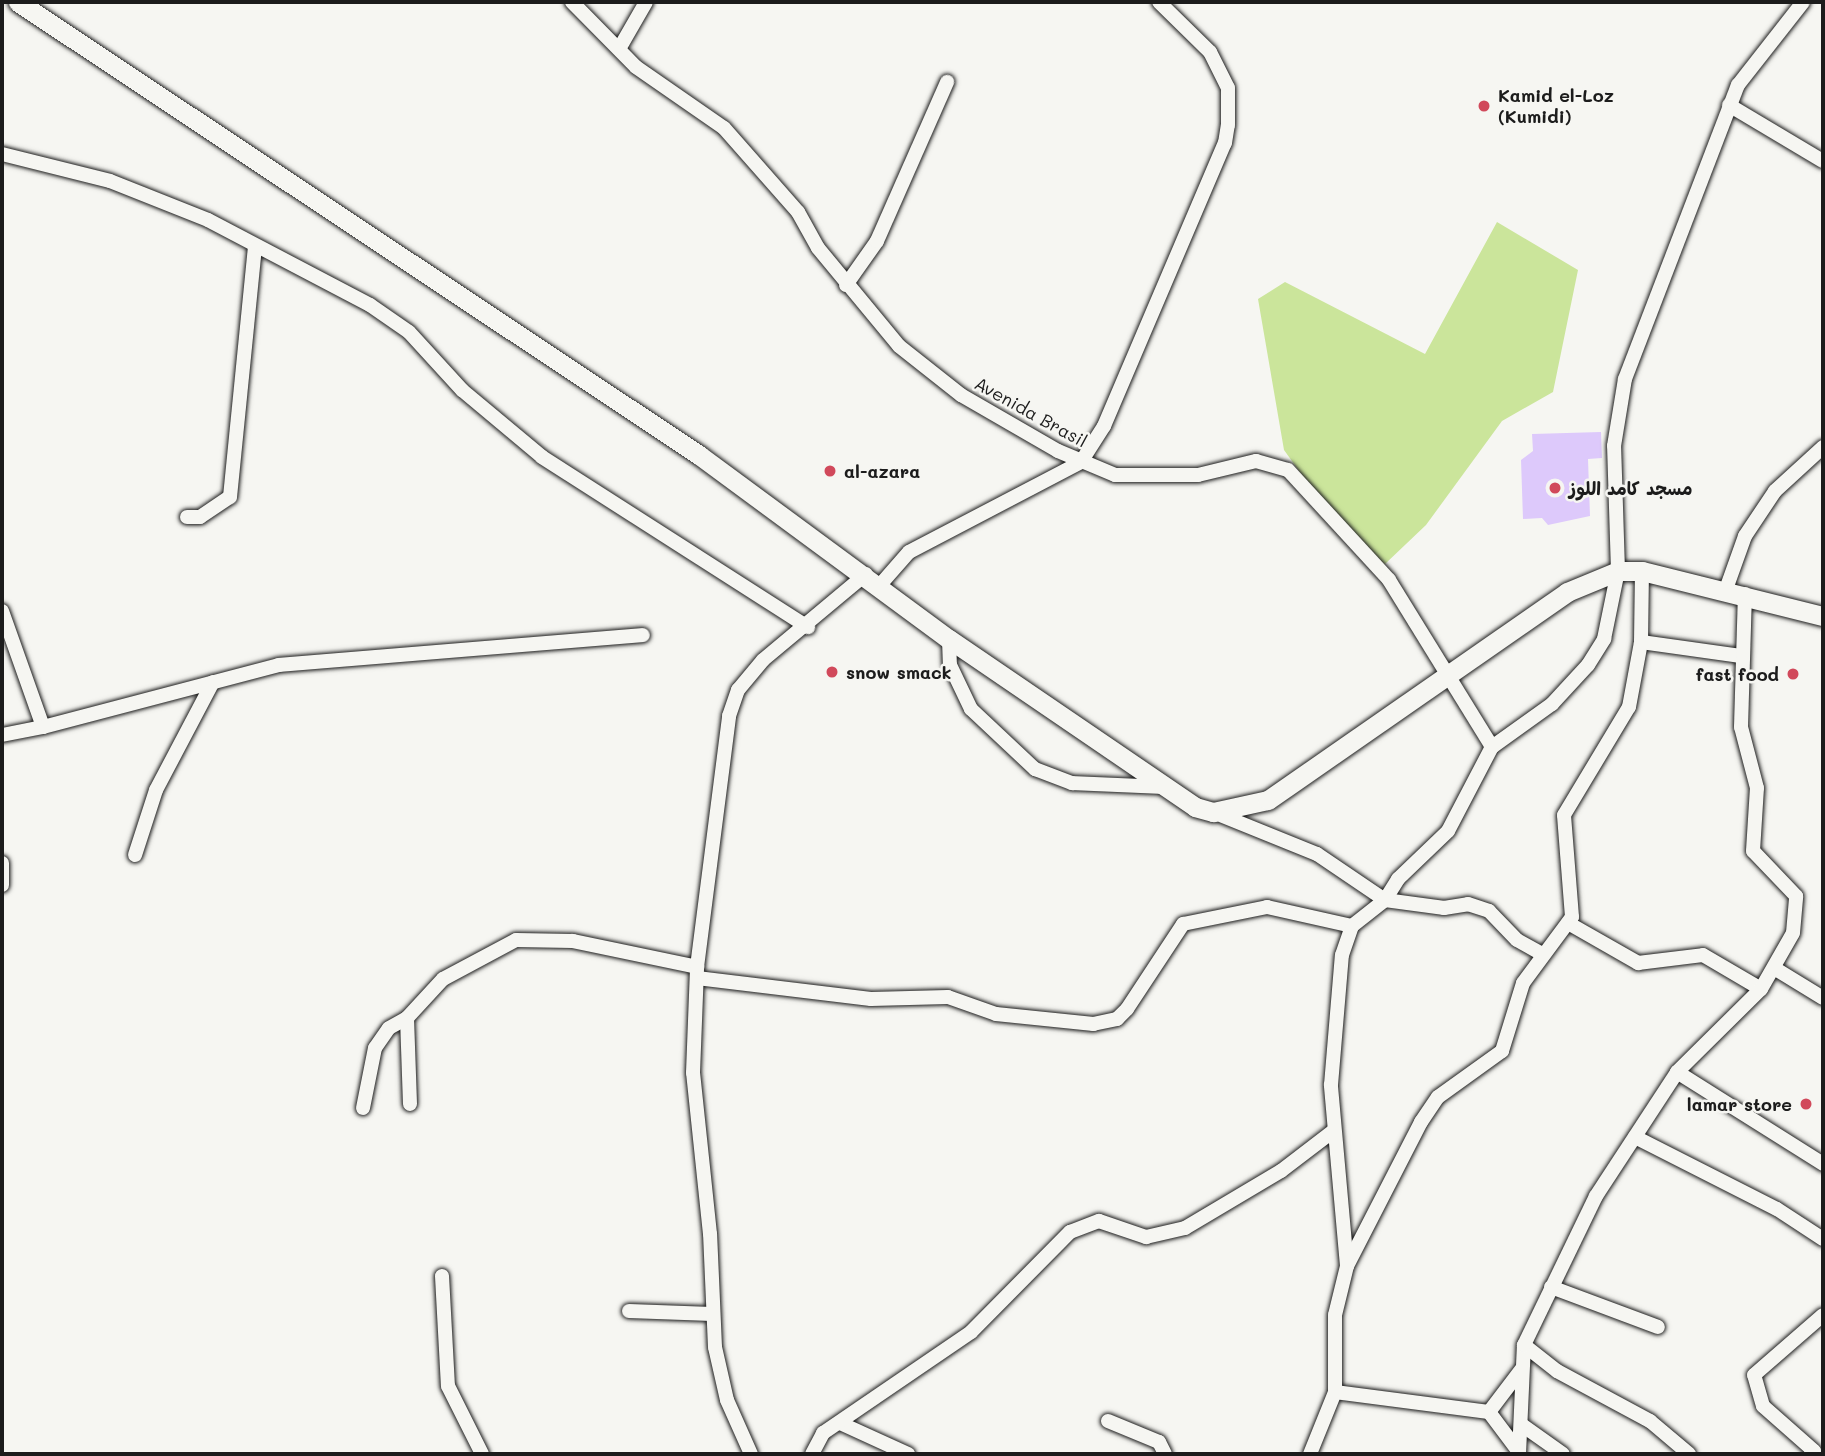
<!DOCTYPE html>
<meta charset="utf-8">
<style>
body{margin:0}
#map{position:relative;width:1825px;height:1456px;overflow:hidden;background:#f6f6f2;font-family:Mali,"Playpen Sans Arabic",sans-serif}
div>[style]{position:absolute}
.green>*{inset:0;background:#cbe59b}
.building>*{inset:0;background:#ddc9fb}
.roads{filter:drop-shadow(0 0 2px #1c1c1c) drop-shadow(0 0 2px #1c1c1c)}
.street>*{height:14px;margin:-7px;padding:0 7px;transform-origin:7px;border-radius:7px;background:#f6f6f2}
.secondary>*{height:19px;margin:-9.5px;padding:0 9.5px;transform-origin:9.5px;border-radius:9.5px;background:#f6f6f2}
.dots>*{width:19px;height:19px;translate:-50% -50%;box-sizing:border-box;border:4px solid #f6f6f2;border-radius:50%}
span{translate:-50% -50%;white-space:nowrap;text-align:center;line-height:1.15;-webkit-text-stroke:5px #f6f6f2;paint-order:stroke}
.poi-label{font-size:18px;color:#1c1c1c;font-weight:700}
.left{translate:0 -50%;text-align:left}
.right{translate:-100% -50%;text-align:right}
.street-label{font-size:18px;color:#1c1c1c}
.frame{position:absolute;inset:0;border:4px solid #1c1c1c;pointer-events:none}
</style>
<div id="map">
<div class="green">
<i style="clip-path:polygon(1497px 222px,1578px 270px,1553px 392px,1502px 421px,1426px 525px,1385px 564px,1340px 528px,1284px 450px,1258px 299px,1285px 282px,1425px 354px)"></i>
</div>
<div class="building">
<i style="clip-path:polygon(1601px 432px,1602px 458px,1588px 459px,1590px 516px,1548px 525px,1542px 518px,1523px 519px,1521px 460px,1533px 451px,1532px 434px)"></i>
</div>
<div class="roads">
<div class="street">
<i style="left:572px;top:2px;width:91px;rotate:45.4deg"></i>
<i style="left:636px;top:67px;width:107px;rotate:34.7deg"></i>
<i style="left:724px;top:128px;width:112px;rotate:48.6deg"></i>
<i style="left:798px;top:212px;width:41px;rotate:60.9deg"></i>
<i style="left:818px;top:248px;width:127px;rotate:50.4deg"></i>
<i style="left:899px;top:346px;width:79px;rotate:38.3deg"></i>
<i style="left:961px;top:395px;width:112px;rotate:30deg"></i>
<i style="left:1058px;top:451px;width:62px;rotate:22.8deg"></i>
<i style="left:1115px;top:475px;width:83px"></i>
<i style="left:1198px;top:475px;width:60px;rotate:-13.6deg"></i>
<i style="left:1256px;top:461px;width:33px;rotate:16deg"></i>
<i style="left:1288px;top:470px;width:149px;rotate:47.4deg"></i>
<i style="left:1389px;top:580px;width:196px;rotate:58.3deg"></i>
<i style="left:619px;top:49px;width:54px;rotate:-60.1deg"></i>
<i style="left:1729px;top:105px;width:109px;rotate:30.8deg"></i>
<i style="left:2px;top:154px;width:111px;rotate:14deg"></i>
<i style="left:110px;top:181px;width:105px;rotate:21.7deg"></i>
<i style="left:208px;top:220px;width:183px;rotate:27.7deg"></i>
<i style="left:370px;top:305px;width:47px;rotate:34.7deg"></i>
<i style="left:409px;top:332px;width:79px;rotate:47.6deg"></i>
<i style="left:462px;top:390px;width:104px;rotate:39.9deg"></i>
<i style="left:542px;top:457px;width:316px;rotate:32.6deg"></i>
<i style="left:846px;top:285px;width:54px;rotate:-54.8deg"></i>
<i style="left:877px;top:241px;width:174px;rotate:-66.2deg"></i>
<i style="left:187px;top:517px;width:13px"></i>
<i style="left:200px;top:517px;width:36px;rotate:-34deg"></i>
<i style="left:230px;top:497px;width:251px;rotate:-84.3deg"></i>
<i style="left:880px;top:585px;width:44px;rotate:-48.7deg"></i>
<i style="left:909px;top:552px;width:194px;rotate:-27.6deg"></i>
<i style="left:1081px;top:462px;width:43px;rotate:-57.4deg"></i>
<i style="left:1104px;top:426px;width:308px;rotate:-66.9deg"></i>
<i style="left:1225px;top:143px;width:18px;rotate:-81deg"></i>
<i style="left:1228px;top:125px;width:37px;rotate:-90deg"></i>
<i style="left:1228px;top:88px;width:40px;rotate:-116.6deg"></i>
<i style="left:1210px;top:52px;width:71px;rotate:-135.6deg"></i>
<i style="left:1725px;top:592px;width:59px;rotate:-70.3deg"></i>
<i style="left:1745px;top:536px;width:54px;rotate:-56.3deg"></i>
<i style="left:1775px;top:491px;width:65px;rotate:-42.5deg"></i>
<i style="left:2px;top:611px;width:123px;rotate:70.5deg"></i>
<i style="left:43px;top:727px;width:244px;rotate:-14.7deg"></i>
<i style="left:279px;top:665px;width:365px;rotate:-4.7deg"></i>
<i style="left:949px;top:639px;width:26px;rotate:88deg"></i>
<i style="left:950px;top:665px;width:49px;rotate:64.5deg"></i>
<i style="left:971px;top:709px;width:88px;rotate:43.2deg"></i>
<i style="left:1035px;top:769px;width:40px;rotate:21deg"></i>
<i style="left:1072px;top:783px;width:91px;rotate:2.5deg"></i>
<i style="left:1641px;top:642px;width:101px;rotate:8deg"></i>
<i style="left:2px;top:735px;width:42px;rotate:-11deg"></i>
<i style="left:1213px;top:812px;width:112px;rotate:22deg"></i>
<i style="left:1317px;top:854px;width:82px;rotate:34.1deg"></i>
<i style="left:1385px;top:900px;width:60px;rotate:7.7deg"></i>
<i style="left:1444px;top:908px;width:24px;rotate:-9deg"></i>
<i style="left:1468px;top:904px;width:22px;rotate:18deg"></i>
<i style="left:1489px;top:911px;width:40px;rotate:46deg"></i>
<i style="left:1517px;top:940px;width:29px;rotate:29deg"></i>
<i style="left:135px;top:855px;width:68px;rotate:-72.1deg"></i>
<i style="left:156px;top:790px;width:122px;rotate:-62.2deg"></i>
<i style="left:2px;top:863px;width:22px;rotate:90deg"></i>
<i style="left:1568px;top:923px;width:81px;rotate:29.7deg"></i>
<i style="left:1638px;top:963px;width:65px;rotate:-7deg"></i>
<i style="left:1703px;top:955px;width:67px;rotate:30.4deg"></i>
<i style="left:1774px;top:968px;width:57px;rotate:31.5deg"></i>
<i style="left:697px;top:978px;width:175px;rotate:6.9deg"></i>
<i style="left:871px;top:999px;width:77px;rotate:-1.5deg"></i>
<i style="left:948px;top:997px;width:51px;rotate:19.5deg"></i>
<i style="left:996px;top:1014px;width:98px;rotate:5.9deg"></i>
<i style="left:1093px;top:1024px;width:25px;rotate:-12deg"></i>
<i style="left:1117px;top:1019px;width:14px;rotate:-45deg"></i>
<i style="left:1127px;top:1009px;width:102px;rotate:-56.6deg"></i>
<i style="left:1183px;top:924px;width:86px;rotate:-11.4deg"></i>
<i style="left:1267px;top:907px;width:87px;rotate:12.6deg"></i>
<i style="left:1677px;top:1072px;width:173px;rotate:32.2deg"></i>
<i style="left:410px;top:1104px;width:86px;rotate:-92deg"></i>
<i style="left:407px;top:1018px;width:53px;rotate:-47.3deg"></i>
<i style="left:443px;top:979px;width:83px;rotate:-28.1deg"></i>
<i style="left:516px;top:940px;width:57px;rotate:1deg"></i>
<i style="left:573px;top:941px;width:127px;rotate:11.8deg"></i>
<i style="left:363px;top:1108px;width:61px;rotate:-78.7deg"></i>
<i style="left:375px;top:1048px;width:24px;rotate:-55deg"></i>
<i style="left:389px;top:1028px;width:21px;rotate:-29deg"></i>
<i style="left:1635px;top:1137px;width:159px;rotate:26.9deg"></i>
<i style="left:1777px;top:1209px;width:55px;rotate:33.1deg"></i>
<i style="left:1347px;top:1266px;width:162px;rotate:-62.8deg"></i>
<i style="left:1421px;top:1122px;width:30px;rotate:-56deg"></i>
<i style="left:1438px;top:1097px;width:79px;rotate:-35.7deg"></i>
<i style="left:1502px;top:1051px;width:71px;rotate:-72.8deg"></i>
<i style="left:1523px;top:983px;width:82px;rotate:-53.4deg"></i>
<i style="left:1572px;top:917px;width:102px;rotate:-94.5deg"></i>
<i style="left:1564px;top:815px;width:126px;rotate:-59deg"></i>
<i style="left:1629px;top:707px;width:66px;rotate:-79.5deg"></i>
<i style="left:1641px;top:642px;width:71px;rotate:-89.2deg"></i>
<i style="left:442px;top:1276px;width:110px;rotate:86.9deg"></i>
<i style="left:448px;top:1386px;width:76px;rotate:63.4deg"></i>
<i style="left:1551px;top:1287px;width:114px;rotate:20.5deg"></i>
<i style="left:629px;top:1311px;width:83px;rotate:2.1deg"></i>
<i style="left:1524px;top:1345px;width:42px;rotate:38.2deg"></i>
<i style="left:1557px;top:1371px;width:106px;rotate:28.3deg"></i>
<i style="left:1650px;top:1421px;width:51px;rotate:40.2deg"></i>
<i style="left:1335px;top:1392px;width:155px;rotate:7.4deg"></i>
<i style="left:1489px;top:1412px;width:50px;rotate:53.1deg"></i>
<i style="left:1489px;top:1412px;width:53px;rotate:-52.7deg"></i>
<i style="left:1108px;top:1421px;width:55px;rotate:22.4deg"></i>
<i style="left:1159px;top:1442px;width:13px;rotate:63deg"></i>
<i style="left:840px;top:1423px;width:75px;rotate:24.5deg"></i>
<i style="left:1522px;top:1425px;width:50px;rotate:35.3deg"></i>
<i style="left:751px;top:1454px;width:59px;rotate:-114deg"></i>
<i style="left:727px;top:1400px;width:54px;rotate:-102.8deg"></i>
<i style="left:715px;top:1347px;width:113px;rotate:-92.5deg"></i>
<i style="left:710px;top:1234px;width:162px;rotate:-96deg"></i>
<i style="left:693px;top:1073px;width:106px;rotate:-87.8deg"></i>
<i style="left:697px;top:967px;width:253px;rotate:-82.7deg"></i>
<i style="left:729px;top:716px;width:28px;rotate:-71deg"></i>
<i style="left:738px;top:690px;width:39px;rotate:-50deg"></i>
<i style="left:763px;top:660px;width:134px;rotate:-39.9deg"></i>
<i style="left:812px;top:1454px;width:24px;rotate:-62deg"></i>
<i style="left:823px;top:1433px;width:179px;rotate:-34.3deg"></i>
<i style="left:971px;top:1332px;width:141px;rotate:-45.3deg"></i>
<i style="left:1070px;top:1232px;width:31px;rotate:-21deg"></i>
<i style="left:1099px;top:1221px;width:50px;rotate:18.8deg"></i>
<i style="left:1146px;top:1237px;width:40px;rotate:-13deg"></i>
<i style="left:1185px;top:1228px;width:112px;rotate:-30.7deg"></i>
<i style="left:1281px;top:1171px;width:64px;rotate:-37.4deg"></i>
<i style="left:1310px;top:1454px;width:67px;rotate:-68deg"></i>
<i style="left:1335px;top:1392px;width:77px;rotate:-90deg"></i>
<i style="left:1335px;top:1315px;width:50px;rotate:-76.2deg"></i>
<i style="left:1347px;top:1266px;width:182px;rotate:-95.1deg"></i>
<i style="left:1331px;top:1085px;width:130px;rotate:-85.2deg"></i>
<i style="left:1342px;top:955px;width:31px;rotate:-71deg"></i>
<i style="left:1352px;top:926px;width:42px;rotate:-38.2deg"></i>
<i style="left:1385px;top:900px;width:25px;rotate:-58deg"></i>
<i style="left:1398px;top:879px;width:69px;rotate:-43.8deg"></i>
<i style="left:1448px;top:831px;width:95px;rotate:-62.4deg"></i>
<i style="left:1492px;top:747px;width:74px;rotate:-35.6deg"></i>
<i style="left:1552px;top:704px;width:53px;rotate:-47.3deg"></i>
<i style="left:1588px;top:665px;width:31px;rotate:-58deg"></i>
<i style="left:1604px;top:639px;width:69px;rotate:-78.4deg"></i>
<i style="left:1618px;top:571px;width:125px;rotate:-91.8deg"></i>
<i style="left:1614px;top:446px;width:68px;rotate:-80.7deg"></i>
<i style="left:1625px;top:379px;width:315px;rotate:-69deg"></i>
<i style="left:1738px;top:85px;width:105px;rotate:-51.9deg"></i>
<i style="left:1519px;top:1454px;width:109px;rotate:-87.4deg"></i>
<i style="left:1524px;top:1345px;width:165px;rotate:-64.2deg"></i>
<i style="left:1596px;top:1196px;width:148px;rotate:-56.8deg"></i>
<i style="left:1677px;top:1072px;width:118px;rotate:-44.7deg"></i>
<i style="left:1761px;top:989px;width:64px;rotate:-60.3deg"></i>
<i style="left:1793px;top:933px;width:37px;rotate:-85deg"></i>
<i style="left:1796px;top:896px;width:62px;rotate:-133.7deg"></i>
<i style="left:1753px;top:851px;width:63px;rotate:-86.4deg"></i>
<i style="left:1757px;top:788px;width:63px;rotate:-104.7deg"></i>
<i style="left:1741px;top:727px;width:133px;rotate:-88.3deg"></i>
<i style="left:1811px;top:1454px;width:4px;rotate:-45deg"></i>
<i style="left:1814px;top:1451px;width:68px;rotate:-138.6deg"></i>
<i style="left:1763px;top:1406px;width:32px;rotate:-106deg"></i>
<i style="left:1754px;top:1375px;width:91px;rotate:-41deg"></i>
</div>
<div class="secondary">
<i style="left:18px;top:2px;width:818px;rotate:33.63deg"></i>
<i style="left:699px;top:455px;width:310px;rotate:36.4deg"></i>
<i style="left:949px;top:639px;width:298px;rotate:34.3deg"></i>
<i style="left:1195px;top:807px;width:19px;rotate:16deg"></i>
<i style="left:1213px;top:812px;width:56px;rotate:-12.3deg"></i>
<i style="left:1268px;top:800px;width:364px;rotate:-34.8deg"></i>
<i style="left:1567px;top:592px;width:55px;rotate:-22.4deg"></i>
<i style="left:1618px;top:571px;width:24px"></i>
<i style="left:1642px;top:571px;width:187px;rotate:14deg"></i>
</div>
</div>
<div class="dots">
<i style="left:1484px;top:106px;background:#d1495b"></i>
<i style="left:830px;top:471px;background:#d1495b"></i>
<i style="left:1555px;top:488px;background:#d1495b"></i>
<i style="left:832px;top:672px;background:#d1495b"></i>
<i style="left:1793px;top:674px;background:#d1495b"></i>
<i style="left:1806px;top:1104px;background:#d1495b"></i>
</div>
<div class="poi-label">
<span class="left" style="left:1498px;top:106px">Kamid el-Loz<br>(Kumidi)</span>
<span class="left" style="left:844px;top:471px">al-azara</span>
<span class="left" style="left:1569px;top:488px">مسجد كامد اللوز</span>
<span class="left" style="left:846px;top:672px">snow smack</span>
<span class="right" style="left:1779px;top:674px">fast food</span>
<span class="right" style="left:1792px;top:1104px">lamar store</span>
</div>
<div class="street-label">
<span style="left:1031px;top:412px;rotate:29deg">Avenida Brasil</span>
</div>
<div class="frame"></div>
</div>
